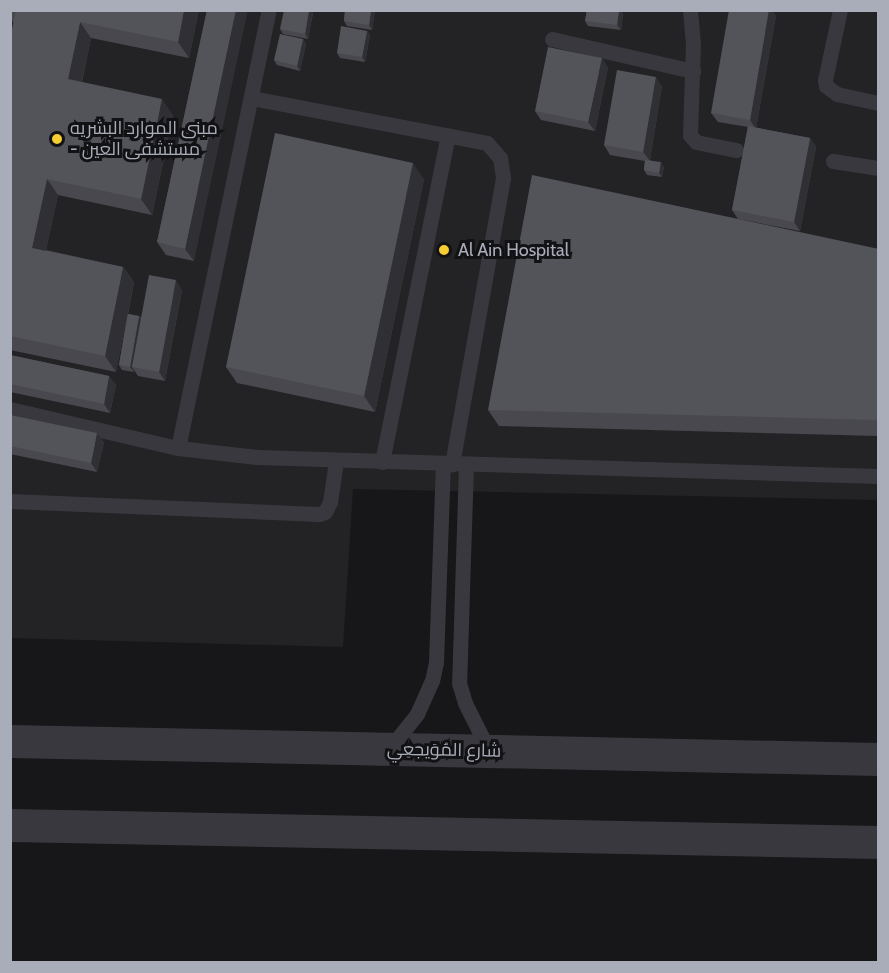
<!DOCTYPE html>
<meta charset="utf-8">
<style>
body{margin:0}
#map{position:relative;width:889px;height:973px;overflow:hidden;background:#171719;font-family:Cabin,Cairo,sans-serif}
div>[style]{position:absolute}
.built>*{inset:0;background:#232326}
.service>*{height:15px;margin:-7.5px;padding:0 7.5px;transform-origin:7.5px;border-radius:7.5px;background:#38383e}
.tertiary>*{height:33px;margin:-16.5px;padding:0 16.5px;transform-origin:16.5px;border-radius:16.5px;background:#38383e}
.wall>*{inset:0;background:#48484e}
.shaded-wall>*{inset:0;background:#303034}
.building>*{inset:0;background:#53535a}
.dots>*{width:16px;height:16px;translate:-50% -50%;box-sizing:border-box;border:3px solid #121214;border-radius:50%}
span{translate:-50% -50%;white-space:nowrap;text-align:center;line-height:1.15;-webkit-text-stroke:6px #121214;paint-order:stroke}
.poi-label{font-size:18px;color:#a9acb9}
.left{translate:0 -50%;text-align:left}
.street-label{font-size:18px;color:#a9acb9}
.frame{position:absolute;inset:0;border:12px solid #a9acb9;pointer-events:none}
</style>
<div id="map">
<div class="built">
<i style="clip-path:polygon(11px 11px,878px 11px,878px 500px,353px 489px,343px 647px,11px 638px)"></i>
</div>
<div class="service">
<i style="left:690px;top:10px;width:34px;rotate:85deg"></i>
<i style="left:693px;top:44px;width:91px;rotate:91.9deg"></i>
<i style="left:690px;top:135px;width:9px;rotate:49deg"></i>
<i style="left:696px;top:142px;width:41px;rotate:11.3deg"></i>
<i style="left:840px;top:10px;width:72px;rotate:102.1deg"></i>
<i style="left:825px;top:80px;width:6px;rotate:81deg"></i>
<i style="left:826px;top:86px;width:14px;rotate:36deg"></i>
<i style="left:837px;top:94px;width:42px;rotate:12.4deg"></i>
<i style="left:552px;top:39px;width:145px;rotate:12.8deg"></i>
<i style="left:251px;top:98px;width:240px;rotate:10.8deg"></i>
<i style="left:487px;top:143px;width:20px;rotate:49deg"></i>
<i style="left:500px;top:158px;width:20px;rotate:81deg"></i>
<i style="left:503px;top:178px;width:291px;rotate:100.1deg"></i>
<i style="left:833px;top:161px;width:46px;rotate:8.8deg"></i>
<i style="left:10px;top:409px;width:172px;rotate:13.1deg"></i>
<i style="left:178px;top:448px;width:80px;rotate:6.5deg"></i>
<i style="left:257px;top:457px;width:621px;rotate:1.75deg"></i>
<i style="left:178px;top:448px;width:447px;rotate:-78.3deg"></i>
<i style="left:382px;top:462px;width:333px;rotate:-78.6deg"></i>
<i style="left:466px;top:464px;width:219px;rotate:91.8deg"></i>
<i style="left:459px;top:683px;width:21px;rotate:73deg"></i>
<i style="left:465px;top:703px;width:54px;rotate:63.4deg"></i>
<i style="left:10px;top:501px;width:309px;rotate:2.4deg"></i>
<i style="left:319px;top:514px;width:6px;rotate:-18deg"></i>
<i style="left:325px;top:512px;width:11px;rotate:-63deg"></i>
<i style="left:330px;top:502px;width:41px;rotate:-81.7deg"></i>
<i style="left:390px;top:748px;width:43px;rotate:-51.5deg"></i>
<i style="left:417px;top:714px;width:36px;rotate:-66deg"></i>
<i style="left:432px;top:681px;width:19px;rotate:-78deg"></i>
<i style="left:436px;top:662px;width:198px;rotate:-88deg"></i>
</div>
<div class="tertiary">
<i style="left:10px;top:741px;width:868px;rotate:1.19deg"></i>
<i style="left:10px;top:825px;width:868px;rotate:1.12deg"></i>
</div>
<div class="wall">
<i style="clip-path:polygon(10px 10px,199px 10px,189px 58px,91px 38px,82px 82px,173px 115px,152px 215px,58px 195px,46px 250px,123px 267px,134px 282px,128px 314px,139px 316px,141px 318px,182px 290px,165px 381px,138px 376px,134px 370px,134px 372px,122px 370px,119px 365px,127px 316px,116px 372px,10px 350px,10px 38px,14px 22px,10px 21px)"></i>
<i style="clip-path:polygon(207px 10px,194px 261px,166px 255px,157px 242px)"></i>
<i style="clip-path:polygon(309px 10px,311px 10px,313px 13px,308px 39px,283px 34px,280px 29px)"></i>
<i style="clip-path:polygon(345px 10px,375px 10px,372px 30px,347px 26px,344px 21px)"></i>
<i style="clip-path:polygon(587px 10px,620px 10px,623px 14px,621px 30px,588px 26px,585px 21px)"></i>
<i style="clip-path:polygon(776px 16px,756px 128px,810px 138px,816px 147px,800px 231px,738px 219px,732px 210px,748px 127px,718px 122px,711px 113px)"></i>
<i style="clip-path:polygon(367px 31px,370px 35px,365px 62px,340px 58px,337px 53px)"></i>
<i style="clip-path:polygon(303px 39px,306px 44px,300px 71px,277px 65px,274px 60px)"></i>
<i style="clip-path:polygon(608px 67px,595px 131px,541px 120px,535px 111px)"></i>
<i style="clip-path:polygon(662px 86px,650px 160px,664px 167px,662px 177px,647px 175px,644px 170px,645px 161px,610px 155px,604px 145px)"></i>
<i style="clip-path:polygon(424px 179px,375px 412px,237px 383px,226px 367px)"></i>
<i style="clip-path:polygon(879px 249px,879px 436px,499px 426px,488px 410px)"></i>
<i style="clip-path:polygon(10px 355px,109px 376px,116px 385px,110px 413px,10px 392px)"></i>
<i style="clip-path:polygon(10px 415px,104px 442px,97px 472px,10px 454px)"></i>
</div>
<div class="shaded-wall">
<i style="clip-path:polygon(184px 10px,199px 10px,189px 58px,178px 42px)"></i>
<i style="clip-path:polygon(236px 10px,248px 10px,194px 261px,185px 249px)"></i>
<i style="clip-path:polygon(309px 10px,311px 10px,313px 13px,308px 39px,305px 34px)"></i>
<i style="clip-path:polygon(371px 10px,375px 10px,372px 30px,369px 25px)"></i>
<i style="clip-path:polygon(619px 10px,623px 14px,621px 30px,617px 25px)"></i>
<i style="clip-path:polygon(769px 10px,773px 10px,776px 16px,756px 129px,750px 120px)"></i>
<i style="clip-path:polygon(80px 22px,91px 38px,79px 95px,68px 79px)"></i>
<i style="clip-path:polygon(367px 31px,370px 35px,365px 62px,362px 57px)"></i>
<i style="clip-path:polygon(303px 39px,306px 44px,300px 71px,297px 66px)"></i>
<i style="clip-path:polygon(602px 58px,608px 67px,595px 131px,588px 122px)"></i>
<i style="clip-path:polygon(656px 77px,662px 86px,650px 161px,643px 152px)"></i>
<i style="clip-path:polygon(162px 99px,173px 115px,152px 215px,141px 199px)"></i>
<i style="clip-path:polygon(810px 138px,816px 147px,800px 231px,794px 222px)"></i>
<i style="clip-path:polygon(661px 162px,664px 167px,662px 177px,659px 173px)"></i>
<i style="clip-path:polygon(413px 163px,424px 179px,375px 412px,364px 396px)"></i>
<i style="clip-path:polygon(47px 179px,58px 195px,43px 264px,32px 248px)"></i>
<i style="clip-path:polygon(123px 267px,134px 282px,116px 372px,105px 356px)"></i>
<i style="clip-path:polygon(176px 280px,182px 290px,165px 381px,159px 372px)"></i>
<i style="clip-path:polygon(139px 316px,142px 321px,132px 367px,134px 370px,134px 372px,130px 367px)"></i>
<i style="clip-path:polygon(109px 376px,116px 385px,110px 413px,104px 404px)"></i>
<i style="clip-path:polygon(97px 433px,104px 442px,97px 472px,91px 463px)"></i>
</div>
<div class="building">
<i style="clip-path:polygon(16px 10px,184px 10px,178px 42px,80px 22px,68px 79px,162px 99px,141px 199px,47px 179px,32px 248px,123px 267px,105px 356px,10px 336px,10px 38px)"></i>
<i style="clip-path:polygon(207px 10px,236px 10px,185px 249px,157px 242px)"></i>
<i style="clip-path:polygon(284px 10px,309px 10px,305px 34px,280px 29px)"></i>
<i style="clip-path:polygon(345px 10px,371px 10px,369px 25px,344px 21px)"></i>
<i style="clip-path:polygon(587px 10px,619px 10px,617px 25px,585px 21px)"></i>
<i style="clip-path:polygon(729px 10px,769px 10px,750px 120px,711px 113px)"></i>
<i style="clip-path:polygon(341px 26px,367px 31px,362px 57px,337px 53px)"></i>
<i style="clip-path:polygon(280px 34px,303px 39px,297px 66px,274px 60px)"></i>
<i style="clip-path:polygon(548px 47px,602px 58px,588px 122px,535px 111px)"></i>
<i style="clip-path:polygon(617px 70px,656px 77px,643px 152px,604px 145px)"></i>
<i style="clip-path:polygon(748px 126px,810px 138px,794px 222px,732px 210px)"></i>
<i style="clip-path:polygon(275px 133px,413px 163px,364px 396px,226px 367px)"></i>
<i style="clip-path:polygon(645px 160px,661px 162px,659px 173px,644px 170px)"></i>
<i style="clip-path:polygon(532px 175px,879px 249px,879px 420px,488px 410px)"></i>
<i style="clip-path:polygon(149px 275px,176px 280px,159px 372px,132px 367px)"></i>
<i style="clip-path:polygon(128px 314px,139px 316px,130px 367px,119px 365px)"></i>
<i style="clip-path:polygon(10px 355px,109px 376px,104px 404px,10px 384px)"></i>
<i style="clip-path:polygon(10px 415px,97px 433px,91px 463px,10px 446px)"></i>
</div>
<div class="dots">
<i style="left:57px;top:139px;background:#f6ce32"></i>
<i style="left:444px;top:250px;background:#f6ce32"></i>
</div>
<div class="poi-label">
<span class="left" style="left:70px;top:139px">مبنى الموارد البشريه<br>- مستشفى العين</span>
<span class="left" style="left:458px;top:250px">Al Ain Hospital</span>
</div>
<div class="street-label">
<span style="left:444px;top:750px;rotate:1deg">شارع المُوَيجعِي</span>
</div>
<div class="frame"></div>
</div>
